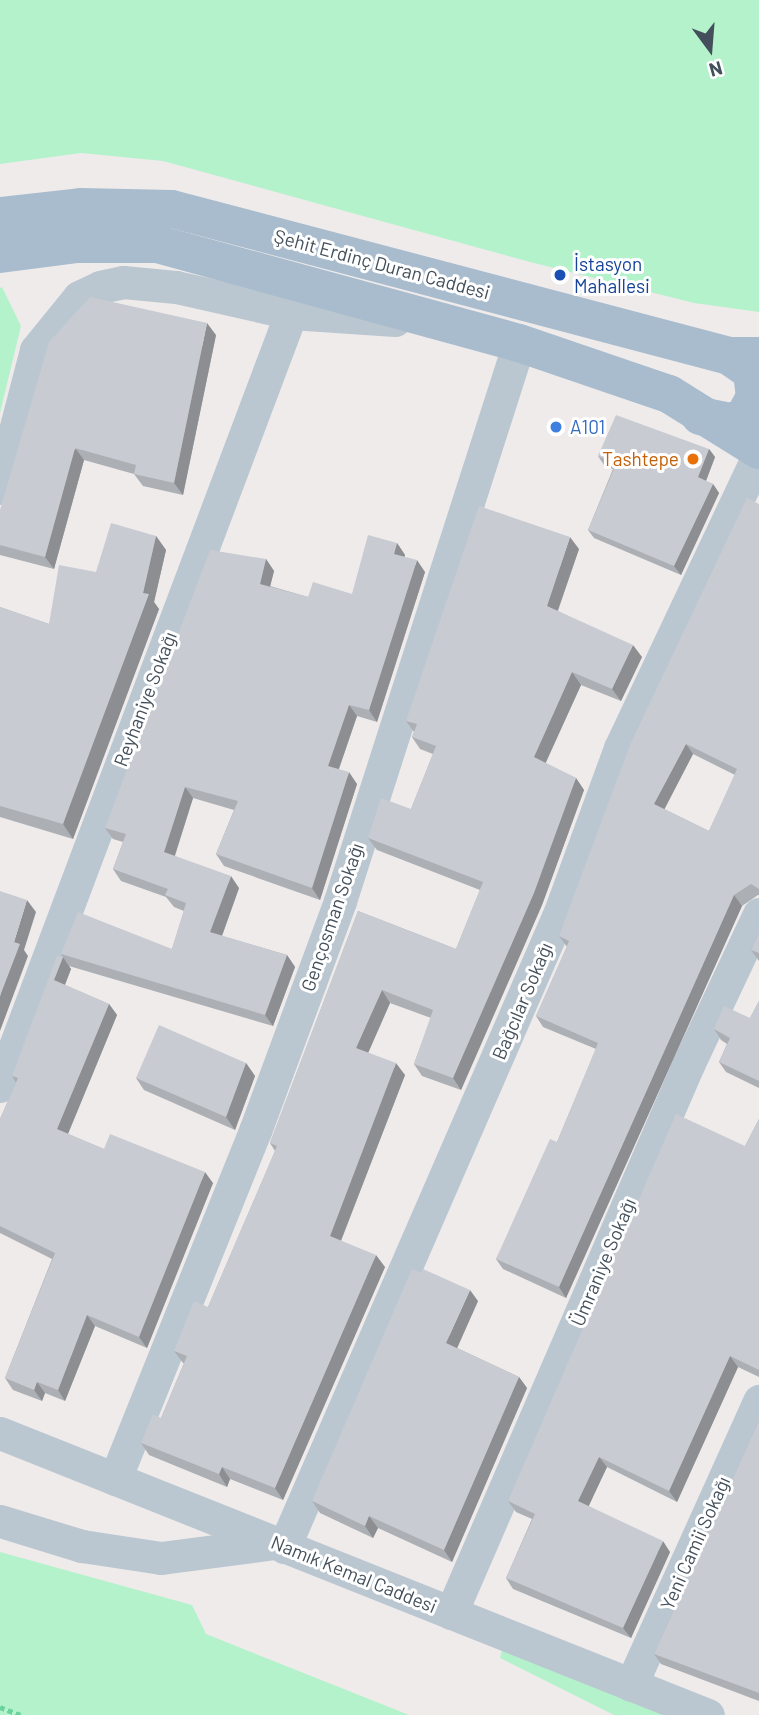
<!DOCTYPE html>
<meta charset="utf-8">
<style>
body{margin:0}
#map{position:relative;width:759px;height:1715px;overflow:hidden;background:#efebeb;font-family:Barlow,sans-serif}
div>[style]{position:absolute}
.green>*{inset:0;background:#b4f2cb}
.path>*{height:4.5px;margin-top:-2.25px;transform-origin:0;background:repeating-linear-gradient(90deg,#6ad29d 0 5px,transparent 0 8.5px)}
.minor>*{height:33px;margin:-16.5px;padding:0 16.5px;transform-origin:16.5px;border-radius:16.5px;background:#bbc7d0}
.major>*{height:38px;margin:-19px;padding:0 19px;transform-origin:19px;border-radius:19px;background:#a8bcce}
.wall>*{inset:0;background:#acafb4}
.shaded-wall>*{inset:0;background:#8c8e92}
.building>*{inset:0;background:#c8cbd1}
.dots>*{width:19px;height:19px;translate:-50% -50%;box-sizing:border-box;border:4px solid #fff;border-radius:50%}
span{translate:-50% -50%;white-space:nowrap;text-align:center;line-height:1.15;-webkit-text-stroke:6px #fff;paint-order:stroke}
.street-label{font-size:19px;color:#43505b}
.transit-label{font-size:19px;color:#164399}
.left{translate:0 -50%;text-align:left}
.shop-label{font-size:19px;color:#366cbe}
.food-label{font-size:19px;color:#c56008}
.right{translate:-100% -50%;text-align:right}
.north{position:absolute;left:675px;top:14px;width:70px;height:70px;-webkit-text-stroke:5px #fff;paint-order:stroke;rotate:164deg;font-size:19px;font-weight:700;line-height:28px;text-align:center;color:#43505b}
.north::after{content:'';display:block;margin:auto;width:24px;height:32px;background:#43505b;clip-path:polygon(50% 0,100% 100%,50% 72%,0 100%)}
</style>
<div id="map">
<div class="green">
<i style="clip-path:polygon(0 0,759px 0,759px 312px,694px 303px,530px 262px,163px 161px,81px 153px,0 164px)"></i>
<i style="clip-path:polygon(2px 287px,21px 326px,0 413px,0 288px)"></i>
<i style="clip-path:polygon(0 1552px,192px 1605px,206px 1634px,409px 1715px,0 1715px)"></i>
<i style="clip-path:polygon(504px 1644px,670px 1715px,614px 1715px,500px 1658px)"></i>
</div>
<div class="path">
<i style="left:0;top:1707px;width:22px;rotate:21deg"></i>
</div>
<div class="minor">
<i style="left:0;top:488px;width:143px;rotate:-75.4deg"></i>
<i style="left:36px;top:350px;width:68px;rotate:-50.9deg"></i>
<i style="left:79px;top:297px;width:23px;rotate:-25deg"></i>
<i style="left:100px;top:287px;width:24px;rotate:-12deg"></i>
<i style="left:123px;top:282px;width:53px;rotate:5.4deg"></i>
<i style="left:176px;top:287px;width:118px;rotate:12.7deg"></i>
<i style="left:291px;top:313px;width:104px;rotate:3.9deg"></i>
<i style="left:0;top:1086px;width:826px;rotate:-69.37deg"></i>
<i style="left:0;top:1433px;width:762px;rotate:21.72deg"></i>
<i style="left:115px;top:1479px;width:375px;rotate:-68.1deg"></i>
<i style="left:255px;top:1131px;width:245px;rotate:-69.7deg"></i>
<i style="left:340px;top:901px;width:586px;rotate:-72.21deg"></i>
<i style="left:0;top:1521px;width:86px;rotate:17deg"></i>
<i style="left:82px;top:1546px;width:80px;rotate:8.6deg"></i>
<i style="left:161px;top:1558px;width:115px;rotate:-7.5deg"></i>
<i style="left:284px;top:1547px;width:692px;rotate:-66.51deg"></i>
<i style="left:560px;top:912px;width:175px;rotate:-69.9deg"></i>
<i style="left:620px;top:748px;width:325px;rotate:-64.7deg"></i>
<i style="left:451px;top:1613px;width:597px;rotate:-66.61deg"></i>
<i style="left:688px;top:1065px;width:167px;rotate:-64.8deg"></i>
<i style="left:631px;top:1685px;width:312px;rotate:-65.7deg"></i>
</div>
<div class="major">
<i style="left:0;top:216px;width:81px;rotate:-6.3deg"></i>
<i style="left:81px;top:207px;width:91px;rotate:1.3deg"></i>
<i style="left:172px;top:209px;width:576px;rotate:14.78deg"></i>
<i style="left:729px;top:356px;width:30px"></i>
<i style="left:0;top:254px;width:78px;rotate:-7.4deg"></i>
<i style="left:77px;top:244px;width:80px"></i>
<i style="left:157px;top:244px;width:375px;rotate:15.3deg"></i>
<i style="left:519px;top:343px;width:158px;rotate:18.8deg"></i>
<i style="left:669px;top:394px;width:106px;rotate:31.9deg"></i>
<i style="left:700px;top:416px;width:33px;rotate:11deg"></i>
<i style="left:732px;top:422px;width:13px;rotate:-23deg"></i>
<i style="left:744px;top:417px;width:23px;rotate:-61deg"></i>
<i style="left:755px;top:397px;width:25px;rotate:-97deg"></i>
<i style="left:752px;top:372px;width:28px;rotate:-145deg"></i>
</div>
<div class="wall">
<i style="clip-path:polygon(216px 335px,183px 495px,143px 486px,134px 474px,84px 460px,54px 569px,0 555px,0 510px)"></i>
<i style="clip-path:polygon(709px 449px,715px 457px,706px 481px,713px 484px,719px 493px,681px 575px,594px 538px,588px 530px,613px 469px,604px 465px,598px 456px)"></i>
<i style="clip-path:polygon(evenodd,759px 504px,759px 895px,758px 895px,742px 906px,566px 1298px,503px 1269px,496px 1259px,557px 1142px,596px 1049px,543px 1027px,536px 1016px,567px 947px,559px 936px,759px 504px,693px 754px,735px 775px,709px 831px,664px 809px,693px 754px)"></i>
<i style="clip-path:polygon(156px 536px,166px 550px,154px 602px,159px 609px,73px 839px,0 817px,0 607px,49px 624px,96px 572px)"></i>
<i style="clip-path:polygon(397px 543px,405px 555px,404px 557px,425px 572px,377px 722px,357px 716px,339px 769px,357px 784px,320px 900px,224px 866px,216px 854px,234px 810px,193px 798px,175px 856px,239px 888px,222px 936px,287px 955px,295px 967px,273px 1026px,69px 966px,61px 954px,172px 949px,184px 911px,174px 907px,166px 897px,121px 881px,113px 869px,123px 842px,113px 839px,105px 828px,266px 559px,274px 571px,270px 586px,308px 597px,352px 594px)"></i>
<i style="clip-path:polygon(579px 549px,558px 611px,642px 657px,621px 701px,581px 685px,545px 763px,576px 778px,584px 790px,542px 905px,461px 1090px,422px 1076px,414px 1064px,431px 1018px,390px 1003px,368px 1053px,405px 1075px,341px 1241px,385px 1267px,283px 1500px,230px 1479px,227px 1487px,149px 1455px,141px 1443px,161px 1418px,184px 1363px,183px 1363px,174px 1351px,208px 1307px,275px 1151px,270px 1143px,358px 911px,456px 949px,480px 890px,377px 850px,368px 838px,411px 809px,433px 754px,420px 749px,412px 737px,414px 732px,406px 721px)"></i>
<i style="clip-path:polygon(759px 933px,759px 961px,751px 950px)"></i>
<i style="clip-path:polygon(63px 957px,71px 969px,65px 985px,109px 1004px,117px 1015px,68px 1134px,104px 1149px,213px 1183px,147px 1348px,95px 1326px,65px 1401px,45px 1393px,42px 1401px,13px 1390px,5px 1378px,52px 1259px,0 1233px,0 1119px,16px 1083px,12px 1076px)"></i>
<i style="clip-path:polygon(759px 1001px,759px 1088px,726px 1072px,719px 1062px,727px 1044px,721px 1040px,714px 1029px,750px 1018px)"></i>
<i style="clip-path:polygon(246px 1063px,255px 1076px,235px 1130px,144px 1090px,136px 1078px)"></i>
<i style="clip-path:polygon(759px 1119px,759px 1377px,738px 1367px,677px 1502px,607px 1467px,588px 1506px,670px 1552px,631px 1638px,513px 1589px,506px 1578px,532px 1519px,516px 1512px,508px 1501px,745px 1146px)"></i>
<i style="clip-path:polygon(478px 1301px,457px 1348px,519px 1377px,527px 1388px,452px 1562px,378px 1528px,373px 1538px,320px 1513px,312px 1501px)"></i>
<i style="clip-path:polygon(759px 1420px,759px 1701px,661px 1664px,654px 1654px)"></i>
</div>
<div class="shaded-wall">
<i style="clip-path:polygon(207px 323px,216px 335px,183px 495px,174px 483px)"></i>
<i style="clip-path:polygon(75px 448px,84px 460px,54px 569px,45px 557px)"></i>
<i style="clip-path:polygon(709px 449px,715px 457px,704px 486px,698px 477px)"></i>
<i style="clip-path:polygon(713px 484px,719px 493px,681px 575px,674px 566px)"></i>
<i style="clip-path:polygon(156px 536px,166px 550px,154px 602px,159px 609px,73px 839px,63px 824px,143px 593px)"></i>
<i style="clip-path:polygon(570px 537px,579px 549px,555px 618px,547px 606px)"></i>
<i style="clip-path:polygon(397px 543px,405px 555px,402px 566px,394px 554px)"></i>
<i style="clip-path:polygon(266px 559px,274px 571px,268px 595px,260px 584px)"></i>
<i style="clip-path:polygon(417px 560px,425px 572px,377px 722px,369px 710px)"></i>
<i style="clip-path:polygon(633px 645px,642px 657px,621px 701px,612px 689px)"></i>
<i style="clip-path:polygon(572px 672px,581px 685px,543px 769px,534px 757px)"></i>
<i style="clip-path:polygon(349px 705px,357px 716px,336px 777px,328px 766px)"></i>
<i style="clip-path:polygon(686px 744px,693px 754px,662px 814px,654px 804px)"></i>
<i style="clip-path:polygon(349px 772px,357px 784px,320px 900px,312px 888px)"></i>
<i style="clip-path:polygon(576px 778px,584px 790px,542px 905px,461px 1090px,453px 1078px)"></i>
<i style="clip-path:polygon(185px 787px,193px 798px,172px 864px,164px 852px)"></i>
<i style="clip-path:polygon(231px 876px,239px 888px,219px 944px,210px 932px)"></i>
<i style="clip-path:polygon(734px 895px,742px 906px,566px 1298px,559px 1287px)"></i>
<i style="clip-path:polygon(27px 900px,36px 912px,24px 950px,28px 956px,0 1031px,0 996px,14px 942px)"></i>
<i style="clip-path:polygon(287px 955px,295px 967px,273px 1026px,265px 1015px)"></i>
<i style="clip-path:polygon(63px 957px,71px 969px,62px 992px,54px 980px)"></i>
<i style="clip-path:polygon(382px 990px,390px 1003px,365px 1060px,356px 1048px)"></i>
<i style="clip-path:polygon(109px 1004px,117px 1015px,65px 1141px,57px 1129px)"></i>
<i style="clip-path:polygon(246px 1063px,255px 1076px,235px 1130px,226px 1117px)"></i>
<i style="clip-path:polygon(396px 1063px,405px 1075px,338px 1248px,330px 1236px)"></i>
<i style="clip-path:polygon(205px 1172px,213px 1183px,147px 1348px,139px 1337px)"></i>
<i style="clip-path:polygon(376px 1255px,385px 1267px,283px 1500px,275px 1488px)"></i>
<i style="clip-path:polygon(470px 1290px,478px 1301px,454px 1355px,446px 1343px)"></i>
<i style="clip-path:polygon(87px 1315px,95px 1326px,65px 1401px,58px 1390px)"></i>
<i style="clip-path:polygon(730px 1356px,738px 1367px,677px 1502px,669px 1491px)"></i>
<i style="clip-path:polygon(519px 1377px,527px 1388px,452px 1562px,444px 1550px)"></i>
<i style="clip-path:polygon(37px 1382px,45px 1393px,42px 1401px,34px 1390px)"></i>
<i style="clip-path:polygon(599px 1457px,607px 1467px,586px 1512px,578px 1501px)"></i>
<i style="clip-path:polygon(222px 1467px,230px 1479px,227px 1487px,219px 1474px)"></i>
<i style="clip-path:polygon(369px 1516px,378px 1528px,373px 1538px,365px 1526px)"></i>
<i style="clip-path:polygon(663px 1541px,670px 1552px,631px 1638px,623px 1628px)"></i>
</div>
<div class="building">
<i style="clip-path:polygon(90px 297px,207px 323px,174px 483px,134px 474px,136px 465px,75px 448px,45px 557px,0 545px,0 510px,49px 342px)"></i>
<i style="clip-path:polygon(616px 415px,709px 449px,698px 477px,713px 484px,674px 566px,588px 530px,616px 464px,598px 456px)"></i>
<i style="clip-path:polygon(evenodd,747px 498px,759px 504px,759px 889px,751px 884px,734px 895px,559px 1287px,496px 1259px,550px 1139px,557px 1142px,598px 1043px,536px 1016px,569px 941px,559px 936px,630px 745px,747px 498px,686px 744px,737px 769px,709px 831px,654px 804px,686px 744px)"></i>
<i style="clip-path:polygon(479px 506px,570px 537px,547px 606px,633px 645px,612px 689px,572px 672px,534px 757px,576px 778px,534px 893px,453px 1078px,414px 1064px,433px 1010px,382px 990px,356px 1048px,396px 1063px,330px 1236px,376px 1255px,275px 1488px,222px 1467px,219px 1474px,141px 1443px,153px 1414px,161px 1418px,187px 1356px,174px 1351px,194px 1301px,208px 1307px,277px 1146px,270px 1143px,272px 1137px,358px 911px,456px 949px,483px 882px,368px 838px,381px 798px,411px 809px,436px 746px,412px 737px,417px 724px,406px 721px)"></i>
<i style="clip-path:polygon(111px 523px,156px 536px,143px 593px,149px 594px,63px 824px,0 806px,0 607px,49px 624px,59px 565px,96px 572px)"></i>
<i style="clip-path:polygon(368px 535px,397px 543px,394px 554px,417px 560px,369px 710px,349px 705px,328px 766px,349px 772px,312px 888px,216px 854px,238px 801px,185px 787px,164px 852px,231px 876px,210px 932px,287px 955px,265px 1015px,61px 954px,78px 912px,172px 949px,186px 903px,165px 895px,168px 889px,113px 869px,126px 834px,105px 828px,210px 550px,266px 559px,260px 584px,308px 597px,313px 582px,352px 594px)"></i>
<i style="clip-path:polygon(0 891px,27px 900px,14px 942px,20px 944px,0 996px)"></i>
<i style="clip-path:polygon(759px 933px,759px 953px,751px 950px)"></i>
<i style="clip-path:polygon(57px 956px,63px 957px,54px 980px,109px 1004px,57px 1129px,104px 1149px,110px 1134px,205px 1172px,139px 1337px,87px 1315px,58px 1390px,37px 1382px,34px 1390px,5px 1378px,55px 1253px,0 1226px,0 1119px,18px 1078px,12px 1076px)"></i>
<i style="clip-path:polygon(759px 1001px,759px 1081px,719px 1062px,730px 1038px,714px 1029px,724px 1006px,750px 1018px)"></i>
<i style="clip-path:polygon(159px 1025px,246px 1063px,226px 1117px,136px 1078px)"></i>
<i style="clip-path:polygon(676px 1114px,745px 1146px,759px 1119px,759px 1370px,730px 1356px,669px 1491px,599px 1457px,578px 1501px,663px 1541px,623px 1628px,506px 1578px,535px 1514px,508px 1501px)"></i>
<i style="clip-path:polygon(412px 1269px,421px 1273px,423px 1269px,470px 1290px,446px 1343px,519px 1377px,444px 1550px,369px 1516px,365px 1526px,312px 1501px)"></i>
<i style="clip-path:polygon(759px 1420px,759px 1693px,654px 1654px)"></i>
</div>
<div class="dots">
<i style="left:560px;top:275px;background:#1a4fb4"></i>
<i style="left:556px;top:427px;background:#3f7fe0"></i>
<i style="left:693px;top:459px;background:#e8710a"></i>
</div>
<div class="street-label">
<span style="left:382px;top:264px;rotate:15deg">Şehit Erdinç Duran Caddesi</span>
<span style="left:145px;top:699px;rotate:-69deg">Reyhaniye Sokağı</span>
<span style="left:332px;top:917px;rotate:-71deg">Gençosman Sokağı</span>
<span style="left:522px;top:1001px;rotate:-67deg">Bağcılar Sokağı</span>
<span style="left:603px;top:1262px;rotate:-67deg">Ümraniye Sokağı</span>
<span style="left:695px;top:1543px;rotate:-66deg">Yeni Camii Sokağı</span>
<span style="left:354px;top:1574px;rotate:22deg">Namık Kemal Caddesi</span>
</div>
<div class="transit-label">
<span class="left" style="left:574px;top:275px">İstasyon<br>Mahallesi</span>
</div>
<div class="shop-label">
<span class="left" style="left:570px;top:427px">A101</span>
</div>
<div class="food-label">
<span class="right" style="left:679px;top:459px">Tashtepe</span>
</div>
<div class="north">N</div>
</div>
